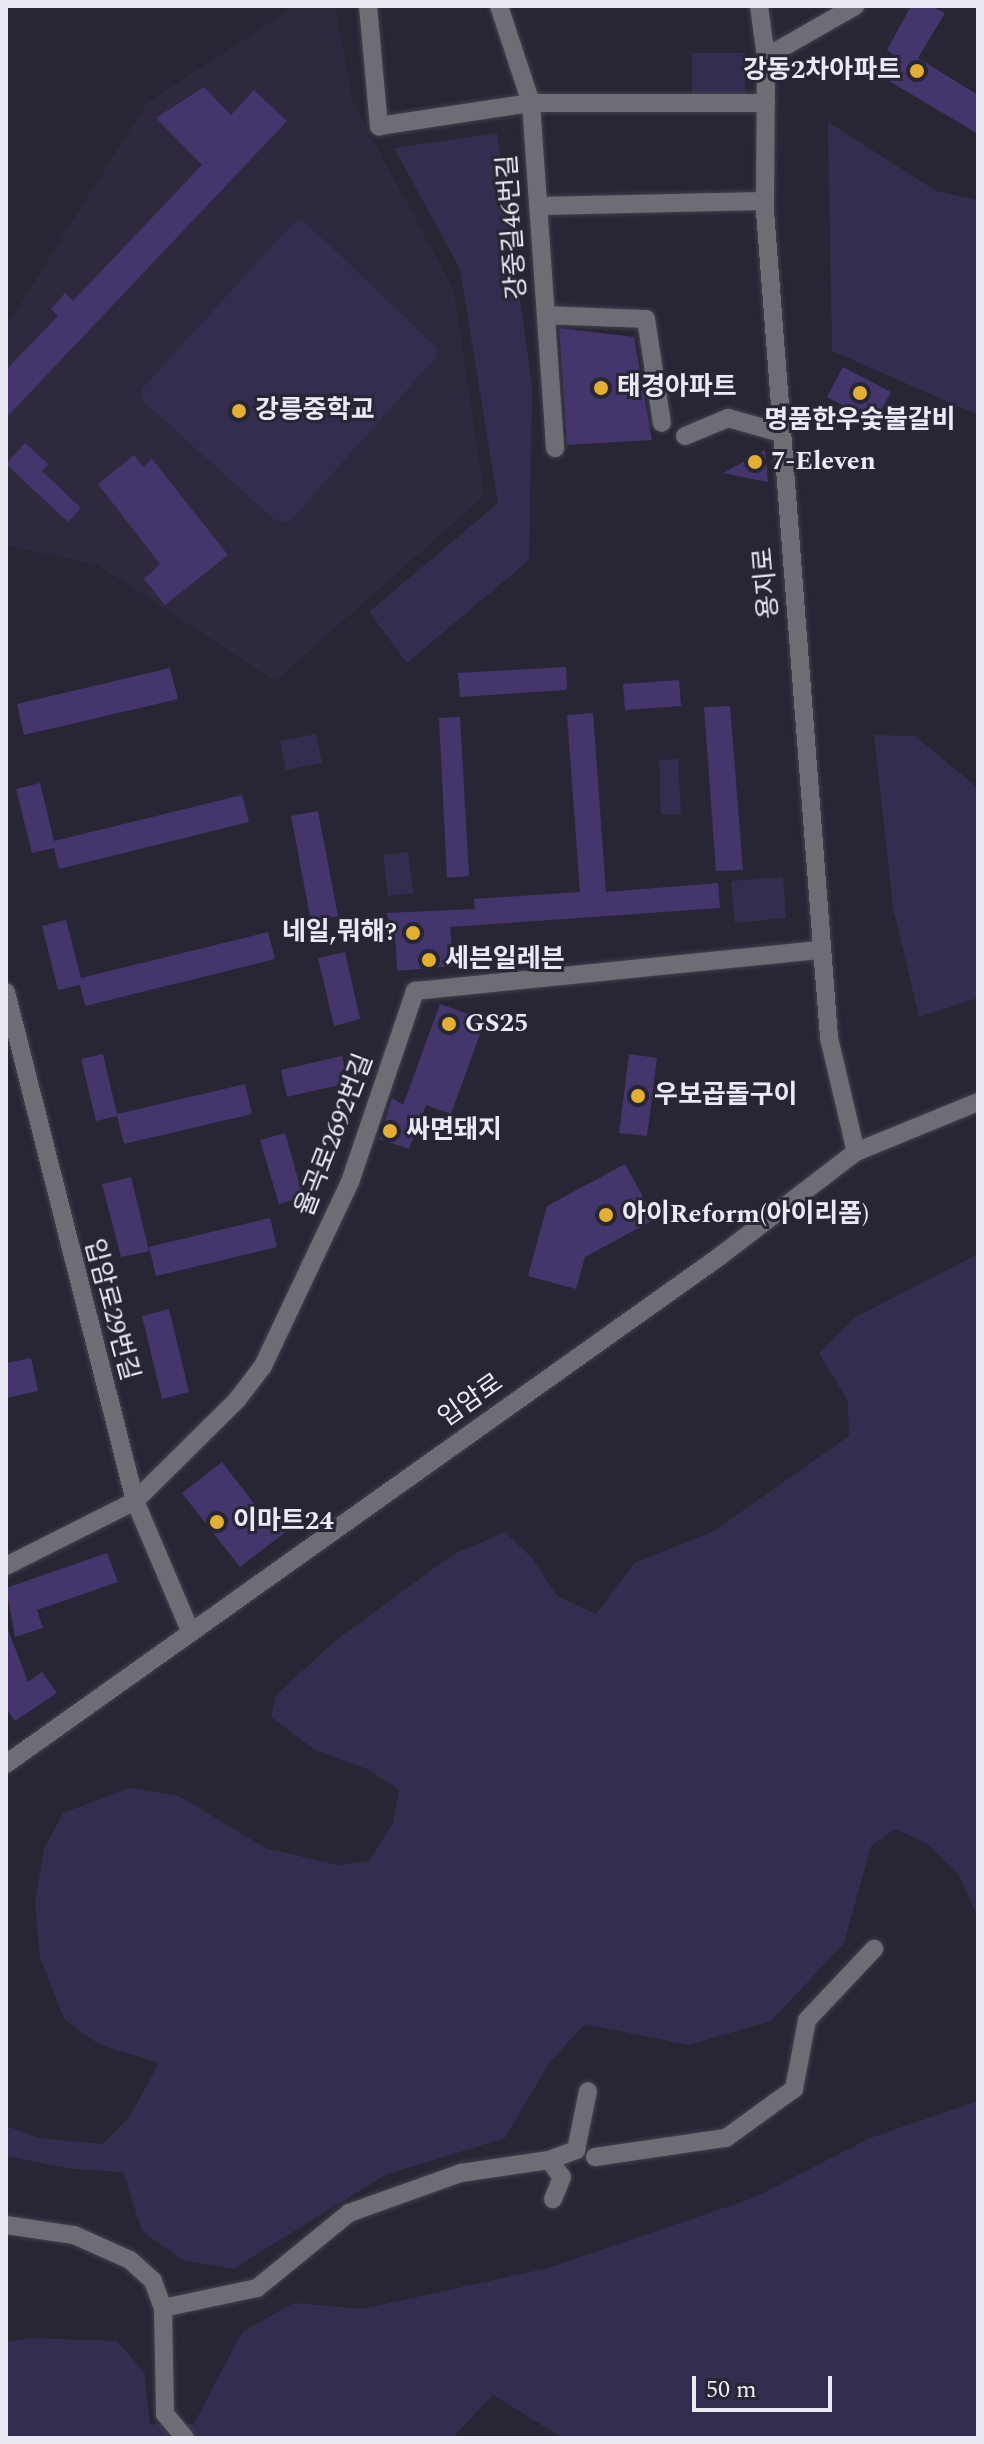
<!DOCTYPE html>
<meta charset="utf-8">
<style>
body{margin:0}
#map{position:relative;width:984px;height:2444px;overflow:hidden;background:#282534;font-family:Spectral,"Noto Sans KR",serif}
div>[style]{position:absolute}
.built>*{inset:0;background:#2e293f}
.green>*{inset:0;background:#352d4f}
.building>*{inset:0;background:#44366d}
.roads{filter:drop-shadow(0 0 2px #43414f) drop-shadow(0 0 2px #43414f)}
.minor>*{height:18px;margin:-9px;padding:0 9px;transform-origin:9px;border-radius:9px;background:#6e6d75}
.dots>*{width:22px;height:22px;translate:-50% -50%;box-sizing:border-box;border:4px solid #282534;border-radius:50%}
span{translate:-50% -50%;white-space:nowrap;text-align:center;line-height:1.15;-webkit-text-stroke:6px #282534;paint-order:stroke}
.poi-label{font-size:26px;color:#ebeaf4;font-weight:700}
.right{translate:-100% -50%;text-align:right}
.left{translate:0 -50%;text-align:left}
.street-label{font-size:26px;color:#ebeaf4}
.frame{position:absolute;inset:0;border:8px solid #ebeaf4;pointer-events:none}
.scale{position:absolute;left:692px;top:2376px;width:140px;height:36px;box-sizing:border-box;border:4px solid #ebeaf4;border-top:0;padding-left:10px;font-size:24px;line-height:28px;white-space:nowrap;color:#ebeaf4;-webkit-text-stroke:6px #282534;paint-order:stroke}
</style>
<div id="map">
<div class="built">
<i style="clip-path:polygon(295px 6px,335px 6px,353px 103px,454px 290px,484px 496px,275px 681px,98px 565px,6px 545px,6px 327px,146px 104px)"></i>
</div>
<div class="green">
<i style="clip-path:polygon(692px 53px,745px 53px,745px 101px,692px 101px)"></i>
<i style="clip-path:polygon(828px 122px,936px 191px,978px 200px,978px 415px,832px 351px)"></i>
<i style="clip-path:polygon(497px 133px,532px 386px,529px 560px,407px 663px,369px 612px,498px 503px,460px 269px,394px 148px)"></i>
<i style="clip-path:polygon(303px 220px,437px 348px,436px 357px,290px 521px,276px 521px,142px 400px,142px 389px,293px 223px)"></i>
<i style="clip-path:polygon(316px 734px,322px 763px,286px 770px,280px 741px)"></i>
<i style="clip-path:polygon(874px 735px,915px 736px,978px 788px,978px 998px,919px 1017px,893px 907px)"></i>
<i style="clip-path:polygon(678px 759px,681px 814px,661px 815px,659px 760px)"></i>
<i style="clip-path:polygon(408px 852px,413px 893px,388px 896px,383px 855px)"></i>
<i style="clip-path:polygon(783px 877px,786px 918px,735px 923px,731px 881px)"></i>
<i style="clip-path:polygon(978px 1254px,978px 1918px,959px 1875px,926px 1843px,895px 1829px,871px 1846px,844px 1943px,771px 2021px,689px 2045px,585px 2024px,549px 2063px,505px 2138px,385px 2175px,233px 2269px,182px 2260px,142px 2231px,123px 2172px,72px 2169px,6px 2156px,6px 2126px,39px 2138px,103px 2144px,130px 2116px,159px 2063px,100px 2045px,64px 2019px,40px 1957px,35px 1902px,44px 1849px,63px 1813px,130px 1788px,179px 1796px,265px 1848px,337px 1865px,369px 1861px,393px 1823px,399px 1790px,367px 1769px,315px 1750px,271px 1717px,276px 1695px,335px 1641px,452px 1555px,505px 1532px,532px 1558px,557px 1596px,596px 1614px,634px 1563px,714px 1531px,849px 1436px,848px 1401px,819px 1353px,856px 1317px)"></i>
<i style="clip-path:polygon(978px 2101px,978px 2438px,563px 2438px,493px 2395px,452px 2438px,6px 2438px,6px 2342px,29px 2338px,117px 2341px,144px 2372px,150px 2424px,194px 2424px,242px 2332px,294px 2303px,362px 2309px,548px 2268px,753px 2198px,870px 2138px)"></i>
</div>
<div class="building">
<i style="clip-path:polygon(911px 6px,931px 6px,945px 13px,918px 58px,978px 95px,978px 134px,889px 81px,902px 61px,887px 50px)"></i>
<i style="clip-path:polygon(204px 87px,231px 115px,254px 90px,287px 121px,6px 418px,6px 370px,58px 316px,51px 309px,65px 293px,73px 301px,202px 165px,156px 118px)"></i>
<i style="clip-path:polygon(559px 328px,634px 337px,652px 440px,567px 445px)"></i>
<i style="clip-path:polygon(843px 367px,891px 392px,875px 422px,827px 397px)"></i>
<i style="clip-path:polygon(25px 443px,48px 464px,42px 471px,81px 508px,68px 522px,6px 464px)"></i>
<i style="clip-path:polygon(765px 450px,768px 482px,723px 473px)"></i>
<i style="clip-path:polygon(134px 455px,143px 467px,152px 459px,228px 555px,165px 605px,144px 579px,160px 564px,98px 484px)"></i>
<i style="clip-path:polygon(566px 667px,567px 690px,460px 697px,458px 673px)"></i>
<i style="clip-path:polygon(170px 668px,178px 699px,24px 735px,17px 704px)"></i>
<i style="clip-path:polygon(679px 680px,681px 706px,625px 710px,623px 684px)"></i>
<i style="clip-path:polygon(730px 706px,743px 870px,716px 871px,704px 707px)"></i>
<i style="clip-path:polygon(593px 713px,606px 892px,718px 883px,720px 908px,450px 927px,454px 966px,397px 971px,395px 932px,386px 913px,475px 909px,474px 899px,580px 892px,567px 715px)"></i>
<i style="clip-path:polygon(460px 717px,469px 876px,447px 878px,439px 718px)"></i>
<i style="clip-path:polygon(40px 783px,54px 841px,242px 795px,249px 822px,59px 869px,54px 848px,32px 853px,16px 789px)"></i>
<i style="clip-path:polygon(318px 811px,338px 916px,311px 921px,291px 816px)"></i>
<i style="clip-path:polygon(66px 920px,81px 978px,268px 932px,275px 959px,85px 1006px,80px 985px,58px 990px,42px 926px)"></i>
<i style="clip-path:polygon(345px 952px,360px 1019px,334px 1026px,318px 958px)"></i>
<i style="clip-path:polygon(440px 1004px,485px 1020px,451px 1114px,426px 1105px,409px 1149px,379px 1139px,392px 1098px,403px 1105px)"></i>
<i style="clip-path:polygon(103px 1054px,117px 1114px,245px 1084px,252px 1114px,124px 1144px,117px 1116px,96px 1121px,81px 1059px)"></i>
<i style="clip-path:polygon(629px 1054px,657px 1058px,647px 1136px,619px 1133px)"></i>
<i style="clip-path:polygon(342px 1056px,348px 1083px,287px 1097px,281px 1070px)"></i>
<i style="clip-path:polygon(285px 1133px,303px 1197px,279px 1204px,260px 1140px)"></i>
<i style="clip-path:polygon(625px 1164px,655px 1219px,585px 1257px,576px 1289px,528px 1276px,547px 1206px)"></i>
<i style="clip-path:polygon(131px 1177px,149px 1251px,121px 1257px,102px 1184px)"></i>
<i style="clip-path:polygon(270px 1218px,277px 1247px,156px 1276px,149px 1247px)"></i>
<i style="clip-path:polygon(169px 1309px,189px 1392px,162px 1399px,142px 1316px)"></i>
<i style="clip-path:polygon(31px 1358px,38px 1391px,6px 1398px,6px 1363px)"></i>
<i style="clip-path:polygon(222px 1462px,266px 1519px,283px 1507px,296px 1524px,240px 1567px,182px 1493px)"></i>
<i style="clip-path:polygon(107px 1553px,118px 1582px,37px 1610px,43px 1628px,15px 1637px,6px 1588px)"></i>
<i style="clip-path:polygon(7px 1627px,28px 1682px,42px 1672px,57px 1693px,15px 1721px,6px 1708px)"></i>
</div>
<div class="roads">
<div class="minor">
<i style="left:368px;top:6px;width:121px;rotate:84.8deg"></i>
<i style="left:379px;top:126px;width:154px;rotate:-8.6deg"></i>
<i style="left:531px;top:103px;width:235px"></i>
<i style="left:499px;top:6px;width:102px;rotate:71.7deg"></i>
<i style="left:531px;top:103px;width:346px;rotate:86deg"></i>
<i style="left:759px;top:6px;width:51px;rotate:82.2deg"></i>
<i style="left:766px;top:57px;width:154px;rotate:90.4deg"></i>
<i style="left:765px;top:211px;width:829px;rotate:85.57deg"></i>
<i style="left:829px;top:1038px;width:117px;rotate:76.7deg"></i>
<i style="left:766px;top:57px;width:103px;rotate:-29.8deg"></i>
<i style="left:538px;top:206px;width:227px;rotate:-1.3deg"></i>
<i style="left:546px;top:315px;width:100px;rotate:2.3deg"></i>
<i style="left:646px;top:319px;width:105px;rotate:81.3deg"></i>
<i style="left:685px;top:436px;width:47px;rotate:-22.7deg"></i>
<i style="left:728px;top:418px;width:55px;rotate:15.8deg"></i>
<i style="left:6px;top:992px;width:525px;rotate:75.78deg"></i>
<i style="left:135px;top:1501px;width:143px;rotate:67deg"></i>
<i style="left:6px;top:1566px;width:144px;rotate:-26.7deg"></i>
<i style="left:135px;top:1501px;width:144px;rotate:-44.7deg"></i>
<i style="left:237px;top:1400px;width:43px;rotate:-52.6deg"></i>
<i style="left:263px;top:1366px;width:204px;rotate:-64.7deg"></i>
<i style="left:350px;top:1182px;width:202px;rotate:-71.2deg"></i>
<i style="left:415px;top:991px;width:409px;rotate:-5.8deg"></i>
<i style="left:6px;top:1764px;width:875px;rotate:-35.42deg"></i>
<i style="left:719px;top:1257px;width:173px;rotate:-37.5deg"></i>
<i style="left:856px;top:1152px;width:132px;rotate:-22.3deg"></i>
<i style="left:595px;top:2157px;width:132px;rotate:-8.3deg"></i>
<i style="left:726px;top:2138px;width:63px;rotate:-36deg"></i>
<i style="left:777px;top:2101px;width:21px;rotate:-35deg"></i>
<i style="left:794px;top:2089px;width:70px;rotate:-79.3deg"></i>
<i style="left:807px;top:2020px;width:98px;rotate:-46.7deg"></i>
<i style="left:549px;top:2160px;width:29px;rotate:-20deg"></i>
<i style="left:576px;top:2150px;width:60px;rotate:-78.5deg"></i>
<i style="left:6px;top:2225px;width:69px;rotate:8.4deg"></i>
<i style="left:74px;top:2235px;width:61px;rotate:24.1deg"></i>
<i style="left:130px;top:2260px;width:31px;rotate:42deg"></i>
<i style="left:153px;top:2281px;width:29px;rotate:70deg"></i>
<i style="left:163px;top:2308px;width:106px;rotate:88.9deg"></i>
<i style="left:165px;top:2414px;width:31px;rotate:50deg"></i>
<i style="left:163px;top:2308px;width:96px;rotate:-12deg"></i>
<i style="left:257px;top:2288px;width:119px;rotate:-39.2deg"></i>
<i style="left:349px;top:2213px;width:119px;rotate:-19.7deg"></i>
<i style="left:461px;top:2173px;width:89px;rotate:-8.4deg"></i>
<i style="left:549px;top:2160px;width:21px;rotate:53deg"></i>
<i style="left:562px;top:2177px;width:24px;rotate:112deg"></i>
</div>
</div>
<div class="dots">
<i style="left:917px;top:71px;background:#e3ae35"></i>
<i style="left:601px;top:388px;background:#e3ae35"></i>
<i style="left:860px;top:393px;background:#e3ae35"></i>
<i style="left:239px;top:411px;background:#e3ae35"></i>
<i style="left:755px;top:462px;background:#e3ae35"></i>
<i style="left:413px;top:933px;background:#e3ae35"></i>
<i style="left:429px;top:960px;background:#e3ae35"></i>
<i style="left:449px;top:1024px;background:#e3ae35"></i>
<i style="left:638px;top:1096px;background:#e3ae35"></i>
<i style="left:390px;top:1131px;background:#e3ae35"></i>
<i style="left:606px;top:1215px;background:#e3ae35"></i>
<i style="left:217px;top:1522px;background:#e3ae35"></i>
</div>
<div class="poi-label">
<span class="right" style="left:901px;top:71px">강동2차아파트</span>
<span class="left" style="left:617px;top:388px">태경아파트</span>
<span class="left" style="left:255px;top:411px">강릉중학교</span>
<span style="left:860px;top:421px">명품한우숯불갈비</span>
<span class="left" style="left:771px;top:462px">7-Eleven</span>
<span class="right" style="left:397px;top:933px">네일,뭐해?</span>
<span class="left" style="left:445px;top:960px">세븐일레븐</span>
<span class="left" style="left:465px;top:1024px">GS25</span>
<span class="left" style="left:654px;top:1096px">우보곱돌구이</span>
<span class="left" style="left:406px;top:1131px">싸면돼지</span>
<span class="left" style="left:622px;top:1215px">아이Reform(아이리폼)</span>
<span class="left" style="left:233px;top:1522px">이마트24</span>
</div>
<div class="street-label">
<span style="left:513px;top:227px;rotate:-94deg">강중길46번길</span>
<span style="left:767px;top:583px;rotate:-95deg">용지로</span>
<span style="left:335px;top:1135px;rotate:-69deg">율곡로2692번길</span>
<span style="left:111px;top:1310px;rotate:75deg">입암로29번길</span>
<span style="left:471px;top:1401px;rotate:-35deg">입암로</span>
</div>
<div class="frame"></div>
<div class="scale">50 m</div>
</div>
